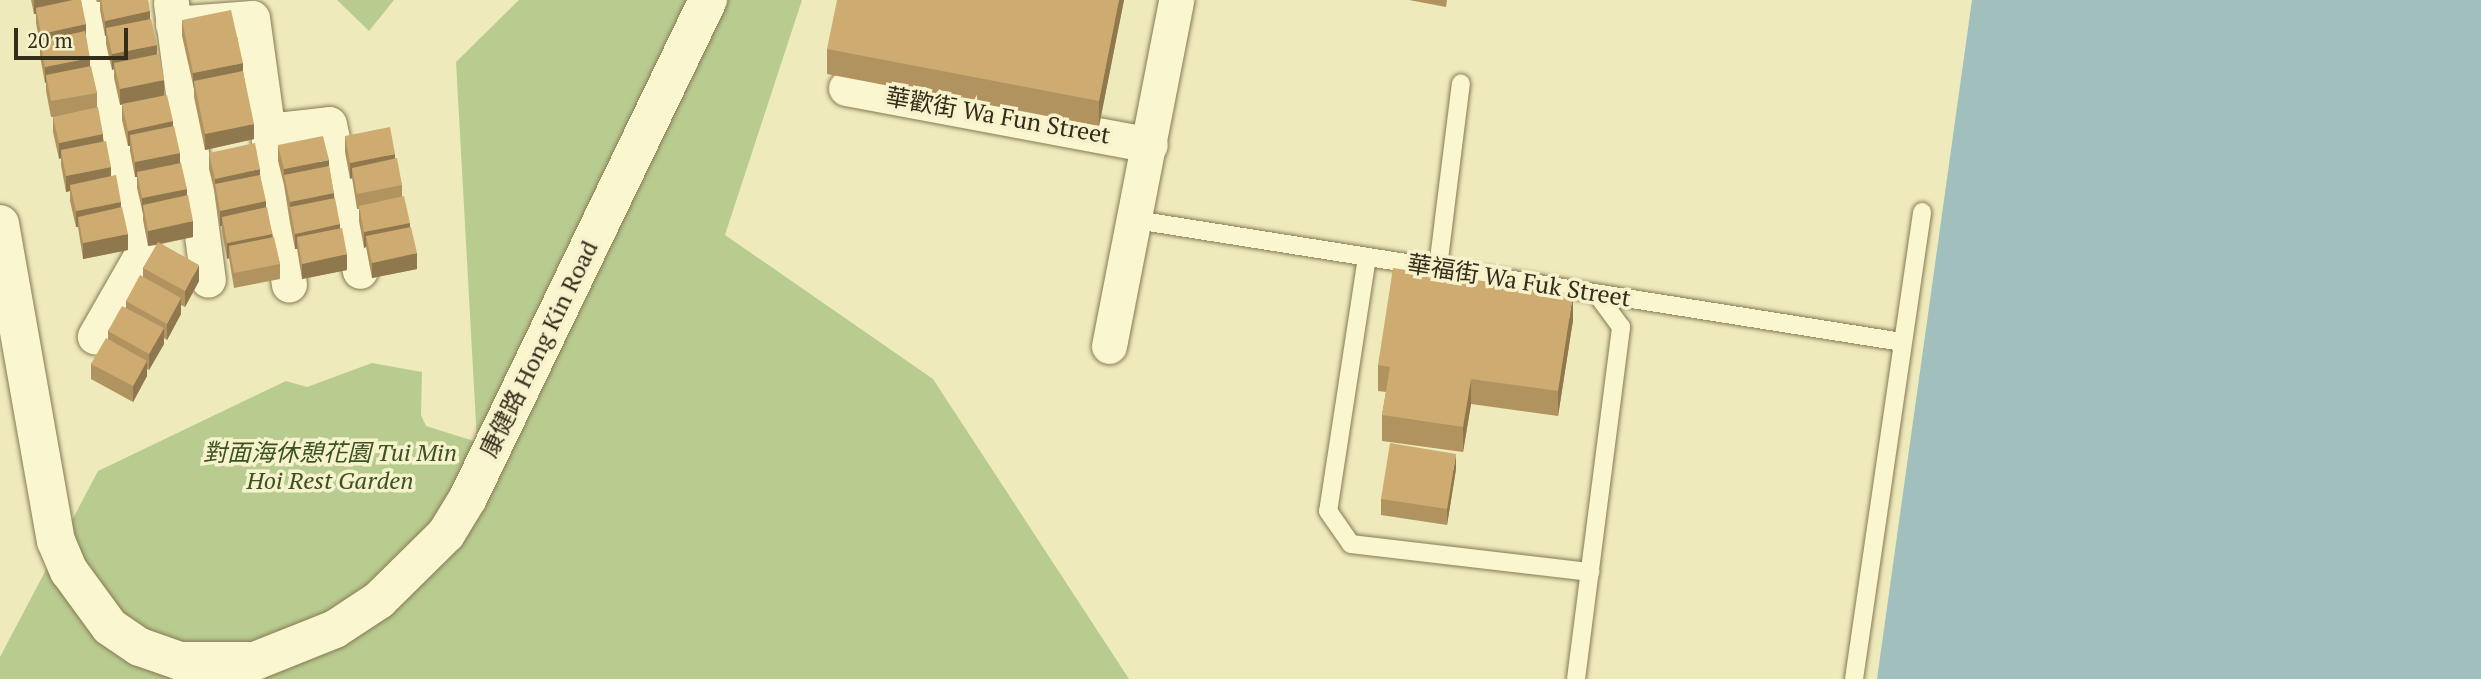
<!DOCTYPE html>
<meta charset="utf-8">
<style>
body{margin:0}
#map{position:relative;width:2481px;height:679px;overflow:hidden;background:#efeabc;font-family:"PT Serif","Noto Sans TC",serif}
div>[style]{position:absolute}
.green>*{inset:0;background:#b9cc90}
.water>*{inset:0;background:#a0bfbd}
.roads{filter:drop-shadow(0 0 2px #867955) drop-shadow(0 0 2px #867955)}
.service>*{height:18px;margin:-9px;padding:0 9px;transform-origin:9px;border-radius:9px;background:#faf6cf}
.minor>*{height:35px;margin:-17.5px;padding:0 17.5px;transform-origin:17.5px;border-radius:17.5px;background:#faf6cf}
.tertiary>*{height:38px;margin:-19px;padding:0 19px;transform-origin:19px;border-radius:19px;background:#faf6cf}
.wall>*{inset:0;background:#b19360}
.shaded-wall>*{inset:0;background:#90784e}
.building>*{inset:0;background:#ceab70}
span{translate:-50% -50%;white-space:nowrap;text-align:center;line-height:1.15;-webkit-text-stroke:7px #f6f2cc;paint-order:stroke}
.street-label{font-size:24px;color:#352d1b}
.park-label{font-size:24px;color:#3b5221;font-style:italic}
.scale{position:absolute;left:14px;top:28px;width:114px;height:32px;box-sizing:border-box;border:4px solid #352d1b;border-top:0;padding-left:9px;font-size:21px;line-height:24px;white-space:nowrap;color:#352d1b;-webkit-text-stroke:5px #f6f2cc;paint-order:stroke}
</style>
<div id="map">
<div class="green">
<i style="clip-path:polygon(337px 0,394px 0,369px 31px)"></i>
<i style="clip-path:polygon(519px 0,802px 0,725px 235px,933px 379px,1129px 679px,0 679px,0 657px,98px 471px,286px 381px,307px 387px,372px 363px,422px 372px,421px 415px,426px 426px,477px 442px,456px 62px)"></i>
</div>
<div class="water">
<i style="clip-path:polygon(1972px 0,2481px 0,2481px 679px,1877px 679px)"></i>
</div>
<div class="roads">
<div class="service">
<i style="left:1136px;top:220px;width:776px;rotate:9.05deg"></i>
<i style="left:1367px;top:257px;width:257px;rotate:98.7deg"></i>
<i style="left:1328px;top:511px;width:40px;rotate:55.1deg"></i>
<i style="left:1351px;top:544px;width:241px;rotate:6.7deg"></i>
<i style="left:1438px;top:267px;width:185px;rotate:-82.9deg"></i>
<i style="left:1576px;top:679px;width:355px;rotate:-82.7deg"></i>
<i style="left:1621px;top:327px;width:42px;rotate:-126.3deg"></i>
<i style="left:1854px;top:679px;width:472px;rotate:-81.7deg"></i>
</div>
<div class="minor">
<i style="left:89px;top:0;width:259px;rotate:78.2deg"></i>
<i style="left:142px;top:254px;width:95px;rotate:119.8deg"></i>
<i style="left:171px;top:3px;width:279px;rotate:82.4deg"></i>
<i style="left:173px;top:24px;width:79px;rotate:-4.3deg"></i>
<i style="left:252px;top:18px;width:269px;rotate:82.1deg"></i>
<i style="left:846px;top:88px;width:309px;rotate:10.6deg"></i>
<i style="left:268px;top:131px;width:61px;rotate:-6.5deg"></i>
<i style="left:329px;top:124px;width:150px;rotate:78.1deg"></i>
<i style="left:1109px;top:346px;width:352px;rotate:-79deg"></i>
</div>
<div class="tertiary">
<i style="left:0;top:224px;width:322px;rotate:80deg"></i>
<i style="left:56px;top:541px;width:33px;rotate:67deg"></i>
<i style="left:69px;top:571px;width:69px;rotate:53.8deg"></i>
<i style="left:110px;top:627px;width:36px;rotate:34deg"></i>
<i style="left:140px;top:647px;width:42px;rotate:19.3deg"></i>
<i style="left:180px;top:661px;width:75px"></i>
<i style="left:255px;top:661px;width:86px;rotate:-21.8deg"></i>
<i style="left:335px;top:629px;width:53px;rotate:-33.4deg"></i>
<i style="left:379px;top:600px;width:94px;rotate:-44.6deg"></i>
<i style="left:446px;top:534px;width:42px;rotate:-58.6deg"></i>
<i style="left:468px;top:498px;width:553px;rotate:-64.27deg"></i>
</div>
</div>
<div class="wall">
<i style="clip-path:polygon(31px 0,81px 0,90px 66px,97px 93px,97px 108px,111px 176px,121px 208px,128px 250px,83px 259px,78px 227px,76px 227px,70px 201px,70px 191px,66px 192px,61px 165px,61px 158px,59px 159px,53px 132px,53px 117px,51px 117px,46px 91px,46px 83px,45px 83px,40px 56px,40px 45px,36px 23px,36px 14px,34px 14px)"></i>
<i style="clip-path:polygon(96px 0,148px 0,150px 19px,164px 96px,173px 126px,187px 196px,193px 237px,161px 244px,199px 281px,185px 307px,181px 305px,181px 314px,167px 340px,164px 338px,164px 344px,149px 370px,147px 369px,147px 376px,133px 402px,91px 379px,91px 364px,108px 339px,108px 331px,126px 307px,126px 301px,143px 277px,143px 268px,157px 245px,148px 246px,143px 220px,143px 214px,137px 188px,137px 177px,135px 177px,130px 151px,130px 146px,128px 146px,122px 120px,122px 104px,120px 105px,114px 78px,114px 69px,112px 70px,106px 44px,106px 36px,105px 36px,100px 10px,100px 2px,97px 2px)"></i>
<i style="clip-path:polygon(1124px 0,1099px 126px,827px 74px,827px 49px)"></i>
<i style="clip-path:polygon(1409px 0,1447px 0,1446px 7px)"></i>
<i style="clip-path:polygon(182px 20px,243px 71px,254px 139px,205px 150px,194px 97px,194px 89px,182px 36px)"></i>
<i style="clip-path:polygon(345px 136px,395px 159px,402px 185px,402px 197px,410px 227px,417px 269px,372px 278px,366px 247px,364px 248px,359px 221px,359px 209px,357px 209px,352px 178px,350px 179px,345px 152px)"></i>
<i style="clip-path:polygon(278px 145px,329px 166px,347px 270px,302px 279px,297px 249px,295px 249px,290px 223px,284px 185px,278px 161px)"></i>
<i style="clip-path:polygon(209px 153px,260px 175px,266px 208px,280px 264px,280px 279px,234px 288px,229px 258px,227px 259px,222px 232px,222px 226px,220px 226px,215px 194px,209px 169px)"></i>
<i style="clip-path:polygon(1573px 320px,1558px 416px,1471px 404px,1463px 452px,1382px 441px,1382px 415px,1386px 392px,1378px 391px,1378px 365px)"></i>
<i style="clip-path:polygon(1456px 469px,1447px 525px,1381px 515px,1381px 499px)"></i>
</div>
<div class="shaded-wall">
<i style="clip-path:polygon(34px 0,78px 0,36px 8px,36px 14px,34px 14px)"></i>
<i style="clip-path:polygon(1119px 0,1124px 0,1099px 126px,1099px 101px)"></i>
<i style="clip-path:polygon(150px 11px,150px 27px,106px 28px,106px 36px,105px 36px,105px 21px)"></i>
<i style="clip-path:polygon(86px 24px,86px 40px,41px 45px,41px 34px)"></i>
<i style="clip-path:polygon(157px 45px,157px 61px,114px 63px,114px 69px,112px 70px,112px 54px)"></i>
<i style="clip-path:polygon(90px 58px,90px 74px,46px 75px,46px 83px,45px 83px,45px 67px)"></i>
<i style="clip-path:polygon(243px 63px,243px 79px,194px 81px,193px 89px,193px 73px)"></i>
<i style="clip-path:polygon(164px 80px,164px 96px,120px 105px,120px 89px)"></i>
<i style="clip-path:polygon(173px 121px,173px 137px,130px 135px,130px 146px,128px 146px,128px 131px)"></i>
<i style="clip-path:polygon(254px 124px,254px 139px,205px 150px,205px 134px)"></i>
<i style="clip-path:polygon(103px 134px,103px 150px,61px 150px,61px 158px,59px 159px,59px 143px)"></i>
<i style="clip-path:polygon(180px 153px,180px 168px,137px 172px,137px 177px,135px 177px,135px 162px)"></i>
<i style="clip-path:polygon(395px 154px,395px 169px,352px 168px,352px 178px,350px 179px,350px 163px)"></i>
<i style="clip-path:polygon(329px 160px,329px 176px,284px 175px,284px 185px,284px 169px)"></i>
<i style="clip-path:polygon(111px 167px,111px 183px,70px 185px,70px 191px,66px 192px,66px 176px)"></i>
<i style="clip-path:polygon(260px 169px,260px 185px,215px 184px,215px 194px,215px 179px)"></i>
<i style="clip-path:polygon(187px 189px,187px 205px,143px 205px,142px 214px,142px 198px)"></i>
<i style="clip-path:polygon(334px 193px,334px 208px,290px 208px,290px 202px)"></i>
<i style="clip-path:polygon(266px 201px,266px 217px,222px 217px,222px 226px,220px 226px,220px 211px)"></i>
<i style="clip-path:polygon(121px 202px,121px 218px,78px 217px,78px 227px,76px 227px,76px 211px)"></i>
<i style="clip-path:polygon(193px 221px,193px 237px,148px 246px,148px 231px)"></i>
<i style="clip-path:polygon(410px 223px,410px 238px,366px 236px,366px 247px,364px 248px,364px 232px)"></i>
<i style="clip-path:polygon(340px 224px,340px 240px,297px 237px,297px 249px,295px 249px,295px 234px)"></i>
<i style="clip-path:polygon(128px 234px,128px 250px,83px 259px,83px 243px)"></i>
<i style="clip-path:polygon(272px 234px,272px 249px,229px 246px,229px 258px,227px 259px,227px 243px)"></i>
<i style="clip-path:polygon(417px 253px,417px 269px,372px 278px,372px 263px)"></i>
<i style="clip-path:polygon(347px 254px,347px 270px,302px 279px,302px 264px)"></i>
<i style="clip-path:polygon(199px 265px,199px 281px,185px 307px,185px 291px)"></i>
<i style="clip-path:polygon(1573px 294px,1573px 320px,1558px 416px,1558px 391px)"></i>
<i style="clip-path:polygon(181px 298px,181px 314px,167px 340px,167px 324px)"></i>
<i style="clip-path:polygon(164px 328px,164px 344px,149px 370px,149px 354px)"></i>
<i style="clip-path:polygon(147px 361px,147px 376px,133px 402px,133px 386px)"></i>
<i style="clip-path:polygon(1471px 379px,1471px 404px,1463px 452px,1463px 427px)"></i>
<i style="clip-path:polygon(1456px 454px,1456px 469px,1447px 525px,1447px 509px)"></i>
</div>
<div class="building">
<i style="clip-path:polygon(73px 0,81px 0,86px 24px,41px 34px,36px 8px)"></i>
<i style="clip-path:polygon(101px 0,148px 0,150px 11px,105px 21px)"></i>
<i style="clip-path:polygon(837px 0,1119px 0,1099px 101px,827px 49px)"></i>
<i style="clip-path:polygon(231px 10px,243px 63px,193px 73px,182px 20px)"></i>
<i style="clip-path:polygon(151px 19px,157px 45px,112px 54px,106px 28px)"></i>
<i style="clip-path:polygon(85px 31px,90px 58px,45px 67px,40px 41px)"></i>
<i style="clip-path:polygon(159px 54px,164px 80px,120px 89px,114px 63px)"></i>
<i style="clip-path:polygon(91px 66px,97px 93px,51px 101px,46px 75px)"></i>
<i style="clip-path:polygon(243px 71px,254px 124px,205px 134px,194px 81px)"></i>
<i style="clip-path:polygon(167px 95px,173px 121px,128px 131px,122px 104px)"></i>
<i style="clip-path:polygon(98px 107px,103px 134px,59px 143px,53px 117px)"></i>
<i style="clip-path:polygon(174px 126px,180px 153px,135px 162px,130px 135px)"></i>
<i style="clip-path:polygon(390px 127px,395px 154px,350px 163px,345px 136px)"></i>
<i style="clip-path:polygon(323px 136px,329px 160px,284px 169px,278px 145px)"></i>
<i style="clip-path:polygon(106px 141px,111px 167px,66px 176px,61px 150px)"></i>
<i style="clip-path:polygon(255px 143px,260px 169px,215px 179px,209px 153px)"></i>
<i style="clip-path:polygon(397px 158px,402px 185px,357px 194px,352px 168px)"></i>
<i style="clip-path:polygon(181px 163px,187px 189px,142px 198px,137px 172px)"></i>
<i style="clip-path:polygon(329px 166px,334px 193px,290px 202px,284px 175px)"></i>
<i style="clip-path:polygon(116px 175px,121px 202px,76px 211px,70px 185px)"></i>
<i style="clip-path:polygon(260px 175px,266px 201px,220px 211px,215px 184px)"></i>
<i style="clip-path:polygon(188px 195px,193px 221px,148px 231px,143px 205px)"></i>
<i style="clip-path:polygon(404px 196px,410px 223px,364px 232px,359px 206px)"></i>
<i style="clip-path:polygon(335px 198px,340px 224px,295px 234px,290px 207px)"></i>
<i style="clip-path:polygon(122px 207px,128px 234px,83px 243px,78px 217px)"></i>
<i style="clip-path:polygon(267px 207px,272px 234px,227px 243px,222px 217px)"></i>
<i style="clip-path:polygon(411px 227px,417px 253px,372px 263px,366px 236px)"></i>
<i style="clip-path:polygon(342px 228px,347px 254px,302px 264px,297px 237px)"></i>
<i style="clip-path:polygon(274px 237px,280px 264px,234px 273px,229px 246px)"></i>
<i style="clip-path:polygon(158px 242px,199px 265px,185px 291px,143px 268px)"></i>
<i style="clip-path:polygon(1393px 268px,1573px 294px,1558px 391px,1471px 379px,1463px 427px,1382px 415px,1390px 367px,1378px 365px)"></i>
<i style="clip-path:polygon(140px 275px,181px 298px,167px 324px,126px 301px)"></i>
<i style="clip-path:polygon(122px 306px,164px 328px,149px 354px,108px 331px)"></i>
<i style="clip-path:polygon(106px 338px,147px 361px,133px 386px,91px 364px)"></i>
<i style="clip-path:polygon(1390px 443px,1456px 454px,1447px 509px,1381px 499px)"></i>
</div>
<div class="street-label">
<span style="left:998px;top:116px;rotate:10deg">華歡街 Wa Fun Street</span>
<span style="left:1519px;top:281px;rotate:9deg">華福街 Wa Fuk Street</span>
<span style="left:539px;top:349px;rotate:-64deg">康健路 Hong Kin Road</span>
</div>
<div class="park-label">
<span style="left:330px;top:467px">對面海休憩花園 Tui Min<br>Hoi Rest Garden</span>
</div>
<div class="scale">20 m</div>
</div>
